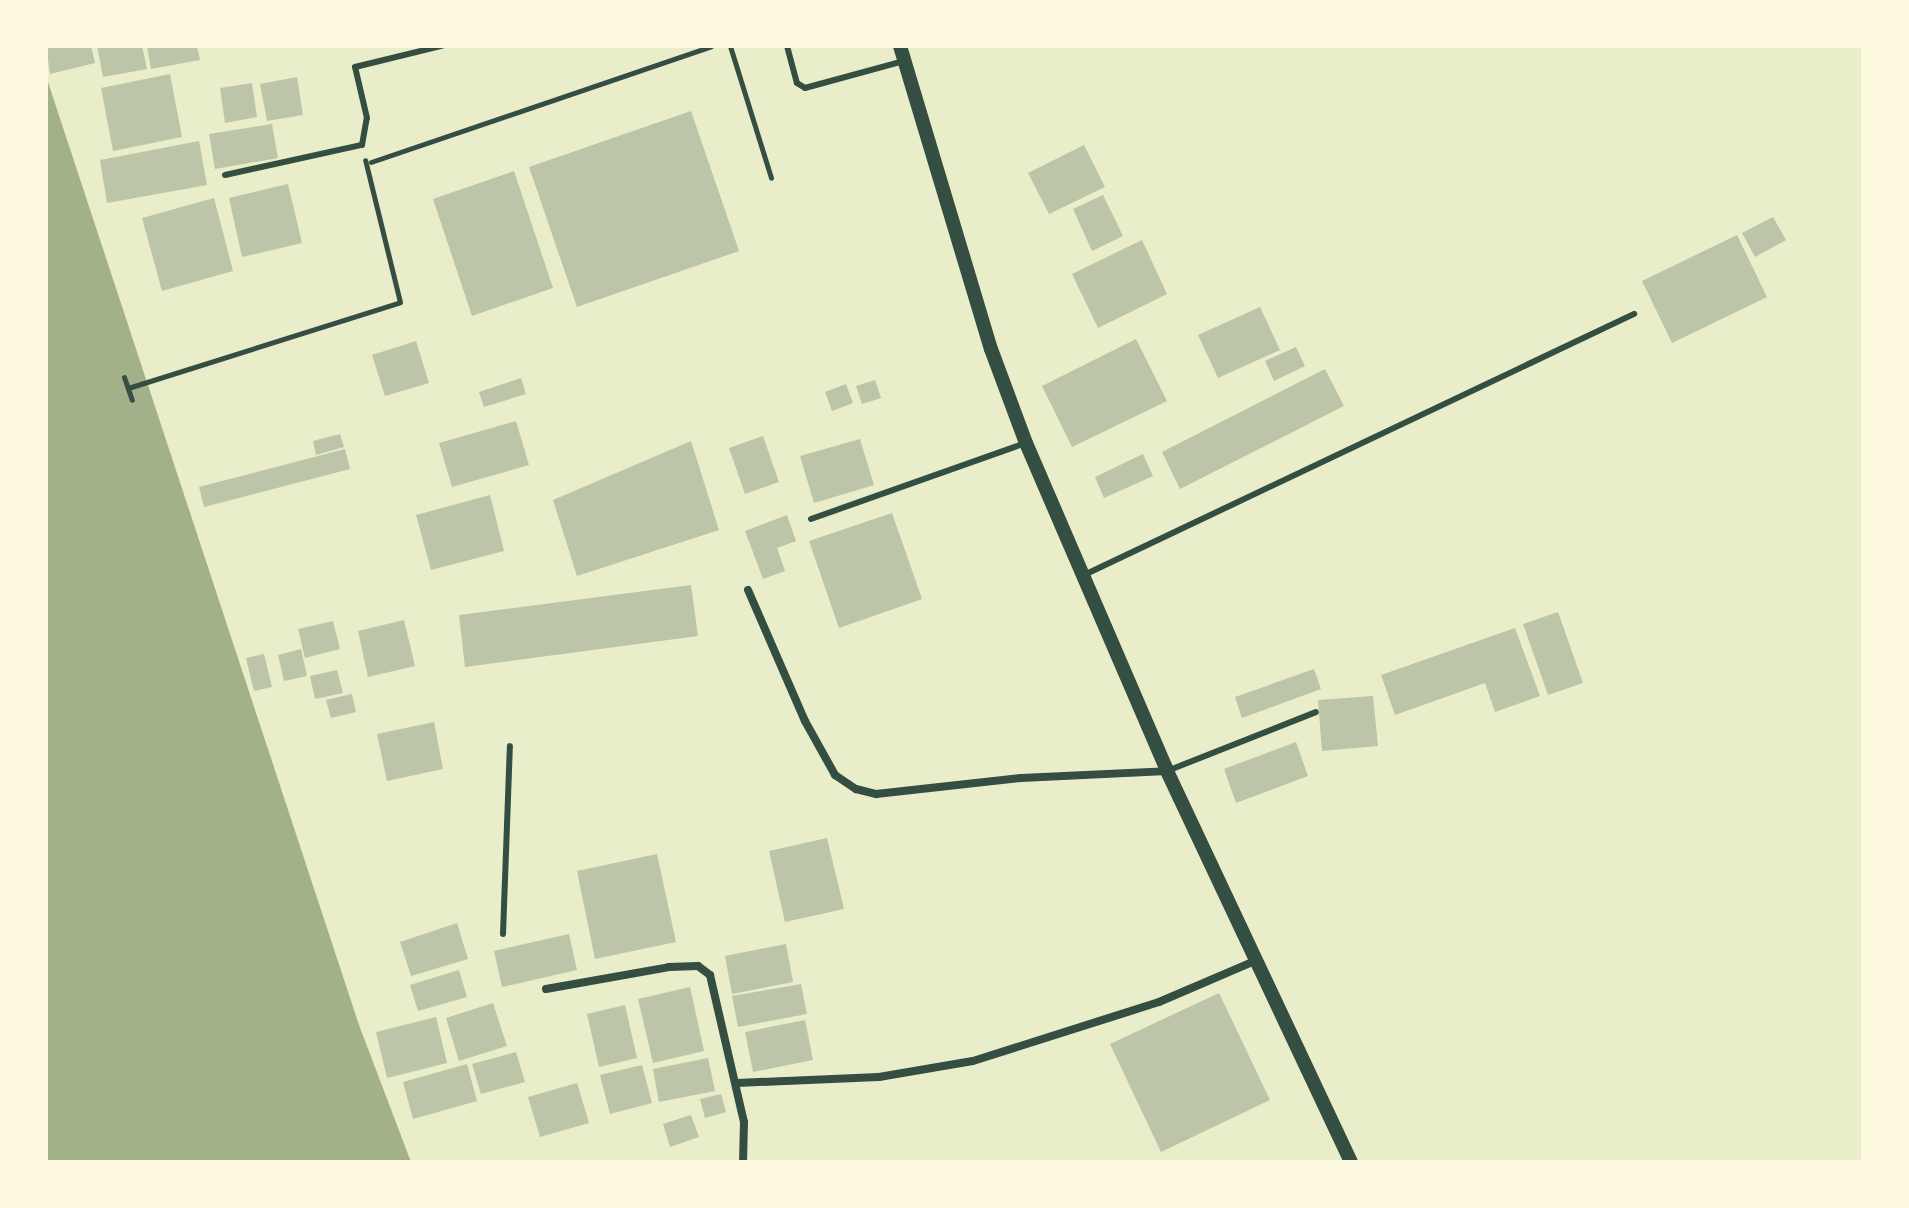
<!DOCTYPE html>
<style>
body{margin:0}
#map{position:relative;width:1909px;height:1208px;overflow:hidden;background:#e9edc9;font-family:Raleway,sans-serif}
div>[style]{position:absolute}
.water>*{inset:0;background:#a3b18a}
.building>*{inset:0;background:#bcc5a7}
.path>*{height:5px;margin:-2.5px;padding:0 2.5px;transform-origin:2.5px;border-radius:2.5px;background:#344e41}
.service>*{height:6px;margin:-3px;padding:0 3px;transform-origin:3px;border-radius:3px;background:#344e41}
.minor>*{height:8px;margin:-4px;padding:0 4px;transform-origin:4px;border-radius:4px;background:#344e41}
.tertiary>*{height:14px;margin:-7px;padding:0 7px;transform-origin:7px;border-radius:7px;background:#344e41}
span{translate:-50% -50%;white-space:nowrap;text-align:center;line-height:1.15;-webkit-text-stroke:7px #fefae0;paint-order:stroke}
.frame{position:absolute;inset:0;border:48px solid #fefae0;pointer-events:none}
</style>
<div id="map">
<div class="water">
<i style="clip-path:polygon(46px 76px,359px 1025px,411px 1162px,46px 1162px)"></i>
</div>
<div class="building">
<i style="clip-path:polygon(46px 46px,91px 46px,95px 63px,50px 74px)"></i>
<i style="clip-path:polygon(97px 46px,142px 46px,147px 69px,103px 77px)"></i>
<i style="clip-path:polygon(147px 46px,197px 46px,200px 60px,151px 69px)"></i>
<i style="clip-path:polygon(170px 74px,182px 137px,113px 151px,101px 88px)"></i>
<i style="clip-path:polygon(297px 77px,303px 115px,267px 121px,260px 84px)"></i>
<i style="clip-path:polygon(252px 83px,257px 117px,225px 123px,220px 88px)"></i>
<i style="clip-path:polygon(691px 111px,739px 251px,577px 307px,529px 167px)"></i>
<i style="clip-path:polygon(272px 124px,278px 158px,215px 169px,209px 134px)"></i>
<i style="clip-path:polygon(199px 141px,207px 185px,107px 203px,100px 160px)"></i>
<i style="clip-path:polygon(1084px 145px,1105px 187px,1049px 214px,1028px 173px)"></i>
<i style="clip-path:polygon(514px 171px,553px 288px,472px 316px,433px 199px)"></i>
<i style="clip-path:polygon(288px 184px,302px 243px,242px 257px,229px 198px)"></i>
<i style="clip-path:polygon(1103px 195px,1123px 236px,1092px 251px,1073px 209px)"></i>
<i style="clip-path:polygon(214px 198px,233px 271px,162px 291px,142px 218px)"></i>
<i style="clip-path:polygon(1773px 217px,1786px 240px,1755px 257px,1742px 233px)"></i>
<i style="clip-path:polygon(1737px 235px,1767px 297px,1672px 343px,1642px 281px)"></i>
<i style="clip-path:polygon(1142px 240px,1167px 294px,1098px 328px,1072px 274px)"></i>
<i style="clip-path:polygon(1260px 307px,1280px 350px,1218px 378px,1198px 335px)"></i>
<i style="clip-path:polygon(1136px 339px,1167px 401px,1072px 447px,1042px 386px)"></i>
<i style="clip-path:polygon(416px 341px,429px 383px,385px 396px,372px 355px)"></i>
<i style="clip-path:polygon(1296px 347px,1305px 366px,1274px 381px,1265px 361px)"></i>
<i style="clip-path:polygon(1325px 369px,1344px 406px,1180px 489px,1162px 452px)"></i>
<i style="clip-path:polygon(521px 378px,526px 394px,484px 407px,479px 392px)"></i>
<i style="clip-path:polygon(875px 380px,881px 398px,862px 404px,856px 386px)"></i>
<i style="clip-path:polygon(846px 384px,853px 403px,832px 411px,825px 392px)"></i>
<i style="clip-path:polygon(516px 421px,529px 465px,452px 487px,439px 443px)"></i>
<i style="clip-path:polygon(340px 434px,344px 447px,316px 455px,313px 441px)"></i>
<i style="clip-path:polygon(763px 436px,779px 482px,745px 494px,729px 448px)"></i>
<i style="clip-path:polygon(860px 439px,874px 485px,814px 503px,800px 456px)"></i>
<i style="clip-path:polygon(691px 441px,719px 530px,577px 576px,553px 500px)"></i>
<i style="clip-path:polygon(345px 449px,350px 469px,204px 507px,199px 487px)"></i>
<i style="clip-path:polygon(1143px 454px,1153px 476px,1104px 498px,1095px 477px)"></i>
<i style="clip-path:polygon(490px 495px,504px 551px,431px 570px,416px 515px)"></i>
<i style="clip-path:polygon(892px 513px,922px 599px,839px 628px,809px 541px)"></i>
<i style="clip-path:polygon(787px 515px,796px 541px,777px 548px,785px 571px,763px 579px,745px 531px)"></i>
<i style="clip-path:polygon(691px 585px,698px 636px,465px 667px,459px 615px)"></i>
<i style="clip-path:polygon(1558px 612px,1583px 683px,1548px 695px,1523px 624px)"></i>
<i style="clip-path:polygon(404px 620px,415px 666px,368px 677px,358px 631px)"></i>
<i style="clip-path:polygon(333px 621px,340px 649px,305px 658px,298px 629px)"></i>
<i style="clip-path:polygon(1515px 628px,1540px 696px,1495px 712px,1485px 683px,1395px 715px,1381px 675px)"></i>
<i style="clip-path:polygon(301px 649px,307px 676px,284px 681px,278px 655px)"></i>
<i style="clip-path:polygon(264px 654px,272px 687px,254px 691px,246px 658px)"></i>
<i style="clip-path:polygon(1314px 669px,1321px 689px,1242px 718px,1235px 697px)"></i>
<i style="clip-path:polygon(337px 670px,343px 693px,315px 699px,310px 676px)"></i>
<i style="clip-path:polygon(352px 694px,356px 712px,331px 718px,326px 700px)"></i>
<i style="clip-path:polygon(1373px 696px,1378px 746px,1322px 751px,1318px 700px)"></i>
<i style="clip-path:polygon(434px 722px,443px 769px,387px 781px,377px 734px)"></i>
<i style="clip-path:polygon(1296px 742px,1308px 776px,1236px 803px,1224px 769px)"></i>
<i style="clip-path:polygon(827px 838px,844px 909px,785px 922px,769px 851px)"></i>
<i style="clip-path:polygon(657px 854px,676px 942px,595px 959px,577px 871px)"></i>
<i style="clip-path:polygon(457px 923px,468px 959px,411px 976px,400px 942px)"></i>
<i style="clip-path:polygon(569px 934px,577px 970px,502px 987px,494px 951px)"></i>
<i style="clip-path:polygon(786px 944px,793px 982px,732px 994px,725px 956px)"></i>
<i style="clip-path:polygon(459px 970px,467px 997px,418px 1011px,410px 985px)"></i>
<i style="clip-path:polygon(801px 984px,807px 1014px,738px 1027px,732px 996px)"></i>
<i style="clip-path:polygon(690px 987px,704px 1051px,653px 1063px,638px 999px)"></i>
<i style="clip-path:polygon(1219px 993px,1270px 1100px,1161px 1152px,1110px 1044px)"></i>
<i style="clip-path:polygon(493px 1003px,507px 1046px,459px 1061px,446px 1018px)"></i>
<i style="clip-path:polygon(625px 1005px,637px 1058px,599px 1067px,587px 1014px)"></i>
<i style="clip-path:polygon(436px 1017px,447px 1063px,387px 1078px,376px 1032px)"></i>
<i style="clip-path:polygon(805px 1020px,813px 1060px,753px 1072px,745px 1032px)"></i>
<i style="clip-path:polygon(516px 1052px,525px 1082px,481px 1094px,472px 1064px)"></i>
<i style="clip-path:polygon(708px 1058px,715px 1091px,659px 1102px,653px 1069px)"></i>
<i style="clip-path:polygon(467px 1064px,477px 1101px,413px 1119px,403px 1082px)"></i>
<i style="clip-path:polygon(642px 1065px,652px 1103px,610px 1114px,600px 1075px)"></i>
<i style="clip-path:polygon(577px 1083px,589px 1123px,540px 1137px,528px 1097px)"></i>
<i style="clip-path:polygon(721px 1094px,726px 1112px,705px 1118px,700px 1099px)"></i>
<i style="clip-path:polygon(691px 1115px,699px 1137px,670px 1147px,663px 1124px)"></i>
</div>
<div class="path">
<i style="left:730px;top:46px;width:138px;rotate:72.7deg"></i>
<i style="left:371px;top:162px;width:359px;rotate:-18.8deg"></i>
<i style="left:124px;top:377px;width:24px;rotate:71deg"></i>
<i style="left:128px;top:388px;width:285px;rotate:-17.5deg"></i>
<i style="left:400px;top:302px;width:146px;rotate:-103.8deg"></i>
</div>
<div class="service">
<i style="left:787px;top:46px;width:38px;rotate:75deg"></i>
<i style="left:797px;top:83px;width:9px;rotate:32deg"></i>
<i style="left:805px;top:88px;width:103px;rotate:-15.3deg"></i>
<i style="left:225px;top:175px;width:140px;rotate:-12.4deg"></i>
<i style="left:362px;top:145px;width:27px;rotate:-80deg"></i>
<i style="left:367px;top:118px;width:52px;rotate:-103.2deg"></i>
<i style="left:355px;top:67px;width:89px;rotate:-13.7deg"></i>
<i style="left:811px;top:519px;width:228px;rotate:-19.5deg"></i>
<i style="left:1084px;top:575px;width:609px;rotate:-25.39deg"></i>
<i style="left:1167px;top:771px;width:160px;rotate:-21.6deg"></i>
<i style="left:503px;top:934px;width:188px;rotate:-87.9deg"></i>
</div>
<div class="minor">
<i style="left:748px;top:590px;width:143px;rotate:66.5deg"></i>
<i style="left:805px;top:721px;width:62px;rotate:60.9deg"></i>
<i style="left:835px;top:775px;width:25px;rotate:34deg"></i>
<i style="left:856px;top:789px;width:21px;rotate:14deg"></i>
<i style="left:876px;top:794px;width:146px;rotate:-6.3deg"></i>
<i style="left:1021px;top:778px;width:146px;rotate:-2.7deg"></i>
<i style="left:546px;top:989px;width:125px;rotate:-10.1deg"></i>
<i style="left:669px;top:967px;width:29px;rotate:-2deg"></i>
<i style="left:698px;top:966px;width:15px;rotate:37deg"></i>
<i style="left:710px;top:975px;width:151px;rotate:77deg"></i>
<i style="left:744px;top:1122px;width:40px;rotate:91.4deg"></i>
<i style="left:737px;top:1083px;width:142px;rotate:-2.4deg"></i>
<i style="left:879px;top:1077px;width:95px;rotate:-9.7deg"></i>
<i style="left:973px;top:1061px;width:195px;rotate:-17.6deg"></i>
<i style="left:1159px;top:1002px;width:107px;rotate:-23.2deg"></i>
</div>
<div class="tertiary">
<i style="left:900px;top:46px;width:316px;rotate:73.3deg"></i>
<i style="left:991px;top:349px;width:100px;rotate:69.6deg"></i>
<i style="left:1026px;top:443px;width:357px;rotate:66.7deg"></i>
<i style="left:1167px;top:771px;width:432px;rotate:64.8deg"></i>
</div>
<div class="frame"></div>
</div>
